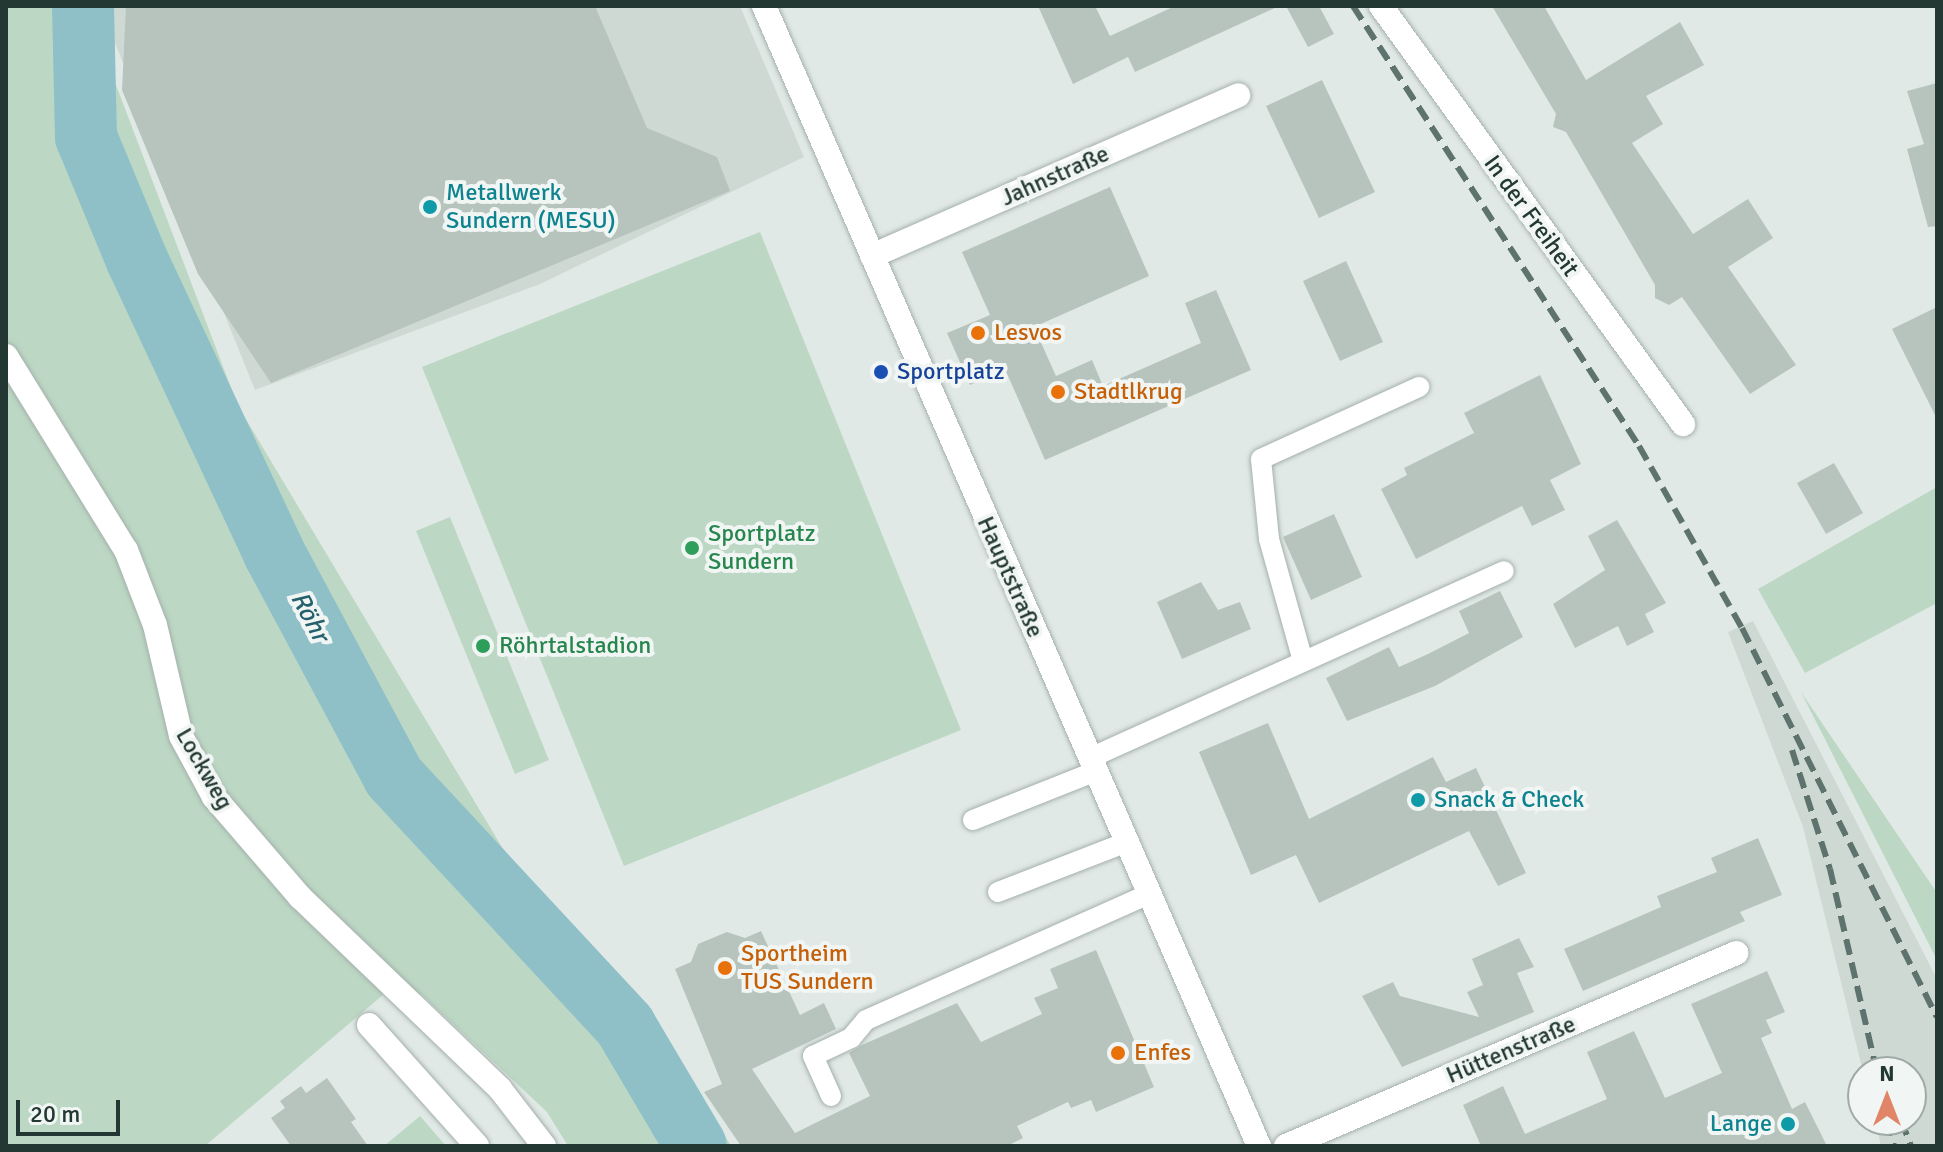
<!DOCTYPE html>
<meta charset="utf-8">
<style>
body{margin:0}
#map{position:relative;width:1943px;height:1152px;overflow:hidden;background:#e1e9e6;font-family:Signika,sans-serif}
div>[style]{position:absolute}
.built>*{inset:0;background:#cfd9d4}
.green>*{inset:0;background:#bcd8c4}
.river>*{height:62px;margin:-31px;padding:0 31px;transform-origin:31px;border-radius:31px;background:#8fc0c8}
.building>*{inset:0;background:#b7c4be}
.roads{filter:drop-shadow(0 0 2px #a4b0ac) drop-shadow(0 0 2px #a4b0ac)}
.service>*{height:20px;margin:-10px;padding:0 10px;transform-origin:10px;border-radius:10px;background:#fff}
.minor>*{height:24px;margin:-12px;padding:0 12px;transform-origin:12px;border-radius:12px;background:#fff}
.secondary>*{height:24px;margin:-12px;padding:0 12px;transform-origin:12px;border-radius:12px;background:#fff}
.rail>*{height:6px;margin-top:-3px;transform-origin:0;background:repeating-linear-gradient(90deg,#5e736d 0 16px,transparent 0 24px)}
.dots>*{width:22px;height:22px;translate:-50% -50%;box-sizing:border-box;border:4px solid #f1f6f4;border-radius:50%}
span{translate:-50% -50%;white-space:nowrap;text-align:center;line-height:1.15;-webkit-text-stroke:8px #f1f6f4;paint-order:stroke}
.street-label{font-size:24px;color:#233832}
.culture-label{font-size:24px;color:#0d838f}
.left{translate:0 -50%;text-align:left}
.right{translate:-100% -50%;text-align:right}
.food-label{font-size:24px;color:#c56008}
.transit-label{font-size:24px;color:#164399}
.leisure-label{font-size:24px;color:#27864d}
.water-label{font-size:26px;color:#25616c;font-style:italic}
.frame{position:absolute;inset:0;border:8px solid #233832;pointer-events:none}
.north{position:absolute;left:1847px;top:1056px;width:80px;height:80px;box-sizing:border-box;background:#f1f6f4;border:2px solid #9faaa6;border-radius:50%;rotate:0deg;font-size:22px;font-weight:700;line-height:32px;text-align:center;color:#233832}
.north::after{content:'';display:block;margin:auto;width:28px;height:36px;background:#e08568;clip-path:polygon(50% 0,100% 100%,50% 72%,0 100%)}
.scale{position:absolute;left:16px;top:1100px;width:104px;height:36px;box-sizing:border-box;border:4px solid #233832;border-top:0;padding-left:10px;font-size:24px;line-height:28px;white-space:nowrap;color:#233832;-webkit-text-stroke:6px #f1f6f4;paint-order:stroke}
</style>
<div id="map">
<div class="built">
<i style="clip-path:polygon(100px 6px,740px 6px,804px 157px,540px 284px,255px 390px)"></i>
<i style="clip-path:polygon(1753px 621px,1937px 979px,1937px 1146px,1881px 1146px,1875px 1120px,1911px 1120px,1911px 1072px,1863px 1072px,1803px 827px,1728px 632px)"></i>
</div>
<div class="green">
<i style="clip-path:polygon(6px 6px,86px 6px,238px 406px,509px 859px,665px 1036px,731px 1146px,568px 1146px,547px 1112px,421px 994px,384px 994px,205px 1146px,6px 1146px)"></i>
<i style="clip-path:polygon(760px 232px,961px 730px,624px 866px,422px 367px)"></i>
<i style="clip-path:polygon(1937px 487px,1937px 603px,1805px 673px,1758px 589px)"></i>
<i style="clip-path:polygon(450px 517px,549px 760px,515px 774px,416px 531px)"></i>
<i style="clip-path:polygon(1801px 692px,1937px 893px,1937px 960px)"></i>
<i style="clip-path:polygon(420px 1116px,446px 1146px,384px 1146px)"></i>
</div>
<div class="river">
<i style="left:83px;top:6px;width:131px;rotate:88.7deg"></i>
<i style="left:86px;top:137px;width:133px;rotate:67.5deg"></i>
<i style="left:137px;top:260px;width:323px;rotate:64.9deg"></i>
<i style="left:274px;top:553px;width:254px;rotate:61.8deg"></i>
<i style="left:394px;top:777px;width:340px;rotate:47.1deg"></i>
<i style="left:625px;top:1026px;width:139px;rotate:59.4deg"></i>
</div>
<div class="building">
<i style="clip-path:polygon(126px 6px,595px 6px,647px 128px,717px 157px,730px 191px,271px 383px,198px 274px,122px 90px)"></i>
<i style="clip-path:polygon(1038px 6px,1095px 6px,1110px 36px,1175px 6px,1279px 6px,1135px 72px,1128px 57px,1073px 84px)"></i>
<i style="clip-path:polygon(1286px 6px,1319px 6px,1334px 34px,1308px 47px)"></i>
<i style="clip-path:polygon(1492px 6px,1544px 6px,1586px 80px,1680px 22px,1704px 65px,1646px 96px,1663px 124px,1632px 143px,1693px 234px,1748px 199px,1773px 238px,1728px 267px,1796px 365px,1750px 394px,1682px 297px,1669px 305px,1655px 298px,1655px 285px,1566px 132px,1553px 127px,1556px 114px)"></i>
<i style="clip-path:polygon(1322px 80px,1375px 192px,1319px 218px,1266px 106px)"></i>
<i style="clip-path:polygon(1937px 83px,1937px 226px,1928px 227px,1907px 149px,1924px 144px,1907px 91px)"></i>
<i style="clip-path:polygon(1110px 187px,1149px 276px,1034px 327px,1056px 376px,1092px 360px,1103px 386px,1201px 343px,1185px 303px,1216px 290px,1251px 370px,1045px 460px,1005px 369px,970px 385px,947px 333px,990px 315px,962px 252px)"></i>
<i style="clip-path:polygon(1346px 261px,1383px 342px,1340px 361px,1303px 281px)"></i>
<i style="clip-path:polygon(1937px 307px,1937px 419px,1892px 329px)"></i>
<i style="clip-path:polygon(1540px 375px,1581px 464px,1550px 480px,1565px 510px,1532px 526px,1522px 506px,1416px 559px,1381px 489px,1407px 475px,1404px 468px,1474px 433px,1464px 413px)"></i>
<i style="clip-path:polygon(1834px 463px,1863px 513px,1826px 534px,1797px 483px)"></i>
<i style="clip-path:polygon(1334px 514px,1362px 577px,1311px 600px,1283px 537px)"></i>
<i style="clip-path:polygon(1617px 520px,1666px 603px,1645px 614px,1654px 632px,1627px 646px,1618px 626px,1575px 648px,1553px 604px,1605px 570px,1588px 536px)"></i>
<i style="clip-path:polygon(1201px 582px,1218px 610px,1240px 602px,1251px 629px,1182px 659px,1157px 602px)"></i>
<i style="clip-path:polygon(1500px 591px,1523px 637px,1435px 686px,1347px 721px,1326px 678px,1389px 647px,1399px 667px,1428px 654px,1469px 633px,1459px 611px)"></i>
<i style="clip-path:polygon(1268px 723px,1309px 819px,1433px 757px,1446px 782px,1476px 768px,1526px 873px,1498px 886px,1469px 831px,1319px 903px,1296px 855px,1251px 875px,1199px 752px)"></i>
<i style="clip-path:polygon(1758px 838px,1782px 895px,1740px 912px,1745px 921px,1583px 991px,1564px 949px,1661px 907px,1657px 896px,1717px 872px,1711px 858px)"></i>
<i style="clip-path:polygon(761px 931px,800px 1015px,824px 1003px,836px 1029px,752px 1069px,795px 1133px,870px 1096px,849px 1053px,862px 1045px,957px 1003px,981px 1042px,1042px 1014px,1034px 998px,1058px 988px,1050px 969px,1096px 950px,1154px 1087px,1096px 1112px,1091px 1100px,1071px 1108px,1068px 1102px,1017px 1126px,1023px 1138px,1007px 1146px,741px 1146px,704px 1092px,722px 1084px,675px 969px,691px 962px,698px 944px,727px 932px,745px 938px)"></i>
<i style="clip-path:polygon(1519px 938px,1534px 967px,1517px 973px,1534px 1012px,1402px 1067px,1362px 996px,1393px 982px,1400px 996px,1479px 1017px,1467px 992px,1483px 985px,1472px 959px)"></i>
<i style="clip-path:polygon(1767px 971px,1785px 1012px,1766px 1020px,1772px 1033px,1761px 1038px,1792px 1109px,1805px 1102px,1827px 1146px,1481px 1146px,1463px 1105px,1503px 1086px,1525px 1134px,1607px 1099px,1587px 1052px,1634px 1031px,1665px 1098px,1722px 1073px,1691px 1004px)"></i>
<i style="clip-path:polygon(327px 1078px,356px 1119px,351px 1122px,368px 1146px,291px 1146px,271px 1118px,285px 1108px,280px 1101px,301px 1086px,306px 1093px)"></i>
</div>
<div class="roads">
<div class="service">
<i style="left:1303px;top:661px;width:127px;rotate:-105.6deg"></i>
<i style="left:1269px;top:539px;width:80px;rotate:-95.7deg"></i>
<i style="left:1261px;top:459px;width:174px;rotate:-24.5deg"></i>
<i style="left:1090px;top:758px;width:454px;rotate:-24.3deg"></i>
<i style="left:973px;top:820px;width:132px;rotate:-21.7deg"></i>
<i style="left:998px;top:892px;width:138px;rotate:-21.2deg"></i>
<i style="left:831px;top:1096px;width:44px;rotate:-114.2deg"></i>
<i style="left:813px;top:1056px;width:42px;rotate:-25.3deg"></i>
<i style="left:851px;top:1038px;width:23px;rotate:-50deg"></i>
<i style="left:866px;top:1020px;width:310px;rotate:-24deg"></i>
</div>
<div class="minor">
<i style="left:1381px;top:6px;width:516px;rotate:54.15deg"></i>
<i style="left:872px;top:256px;width:400px;rotate:-23.7deg"></i>
<i style="left:6px;top:356px;width:228px;rotate:58.3deg"></i>
<i style="left:126px;top:550px;width:80px;rotate:68.9deg"></i>
<i style="left:155px;top:625px;width:114px;rotate:76.8deg"></i>
<i style="left:181px;top:736px;width:69px;rotate:61.6deg"></i>
<i style="left:214px;top:797px;width:132px;rotate:49.3deg"></i>
<i style="left:300px;top:897px;width:277px;rotate:43.8deg"></i>
<i style="left:500px;top:1089px;width:72px;rotate:52.3deg"></i>
<i style="left:369px;top:1025px;width:162px;rotate:48.2deg"></i>
<i style="left:1286px;top:1146px;width:490px;rotate:-23.2deg"></i>
</div>
<div class="secondary">
<i style="left:764px;top:6px;width:1243px;rotate:66.53deg"></i>
</div>
</div>
<div class="rail">
<i style="left:1353px;top:6px;width:525px;rotate:56.98deg"></i>
<i style="left:1639px;top:446px;width:209px;rotate:60.5deg"></i>
<i style="left:1742px;top:628px;width:435px;rotate:63.4deg"></i>
<i style="left:1792px;top:750px;width:125px;rotate:72.3deg"></i>
<i style="left:1830px;top:869px;width:208px;rotate:77deg"></i>
<i style="left:1888px;top:1120px;width:27px;rotate:77deg"></i>
<i style="left:1901px;top:1120px;width:28px;rotate:69deg"></i>
</div>
<div class="dots">
<i style="left:430px;top:207px;background:#0f9aa8"></i>
<i style="left:978px;top:333px;background:#e8710a"></i>
<i style="left:881px;top:372px;background:#1a4fb4"></i>
<i style="left:1058px;top:392px;background:#e8710a"></i>
<i style="left:692px;top:548px;background:#2e9e5b"></i>
<i style="left:483px;top:646px;background:#2e9e5b"></i>
<i style="left:1418px;top:800px;background:#0f9aa8"></i>
<i style="left:725px;top:968px;background:#e8710a"></i>
<i style="left:1118px;top:1053px;background:#e8710a"></i>
<i style="left:1788px;top:1124px;background:#0f9aa8"></i>
</div>
<div class="street-label">
<span style="left:1055px;top:176px;rotate:-24deg">Jahnstraße</span>
<span style="left:1531px;top:216px;rotate:54deg">In der Freiheit</span>
<span style="left:1010px;top:577px;rotate:66deg">Hauptstraße</span>
<span style="left:204px;top:769px;rotate:60deg">Lockweg</span>
<span style="left:1511px;top:1050px;rotate:-23deg">Hüttenstraße</span>
</div>
<div class="culture-label">
<span class="left" style="left:446px;top:207px">Metallwerk<br>Sundern (MESU)</span>
<span class="left" style="left:1434px;top:800px">Snack &amp; Check</span>
<span class="right" style="left:1772px;top:1124px">Lange</span>
</div>
<div class="food-label">
<span class="left" style="left:994px;top:333px">Lesvos</span>
<span class="left" style="left:1074px;top:392px">Stadtlkrug</span>
<span class="left" style="left:741px;top:968px">Sportheim<br>TUS Sundern</span>
<span class="left" style="left:1134px;top:1053px">Enfes</span>
</div>
<div class="transit-label">
<span class="left" style="left:897px;top:372px">Sportplatz</span>
</div>
<div class="leisure-label">
<span class="left" style="left:708px;top:548px">Sportplatz<br>Sundern</span>
<span class="left" style="left:499px;top:646px">Röhrtalstadion</span>
</div>
<div class="water-label">
<span style="left:309px;top:617px;rotate:62deg">Röhr</span>
</div>
<div class="frame"></div>
<div class="north">N</div>
<div class="scale">20 m</div>
</div>
